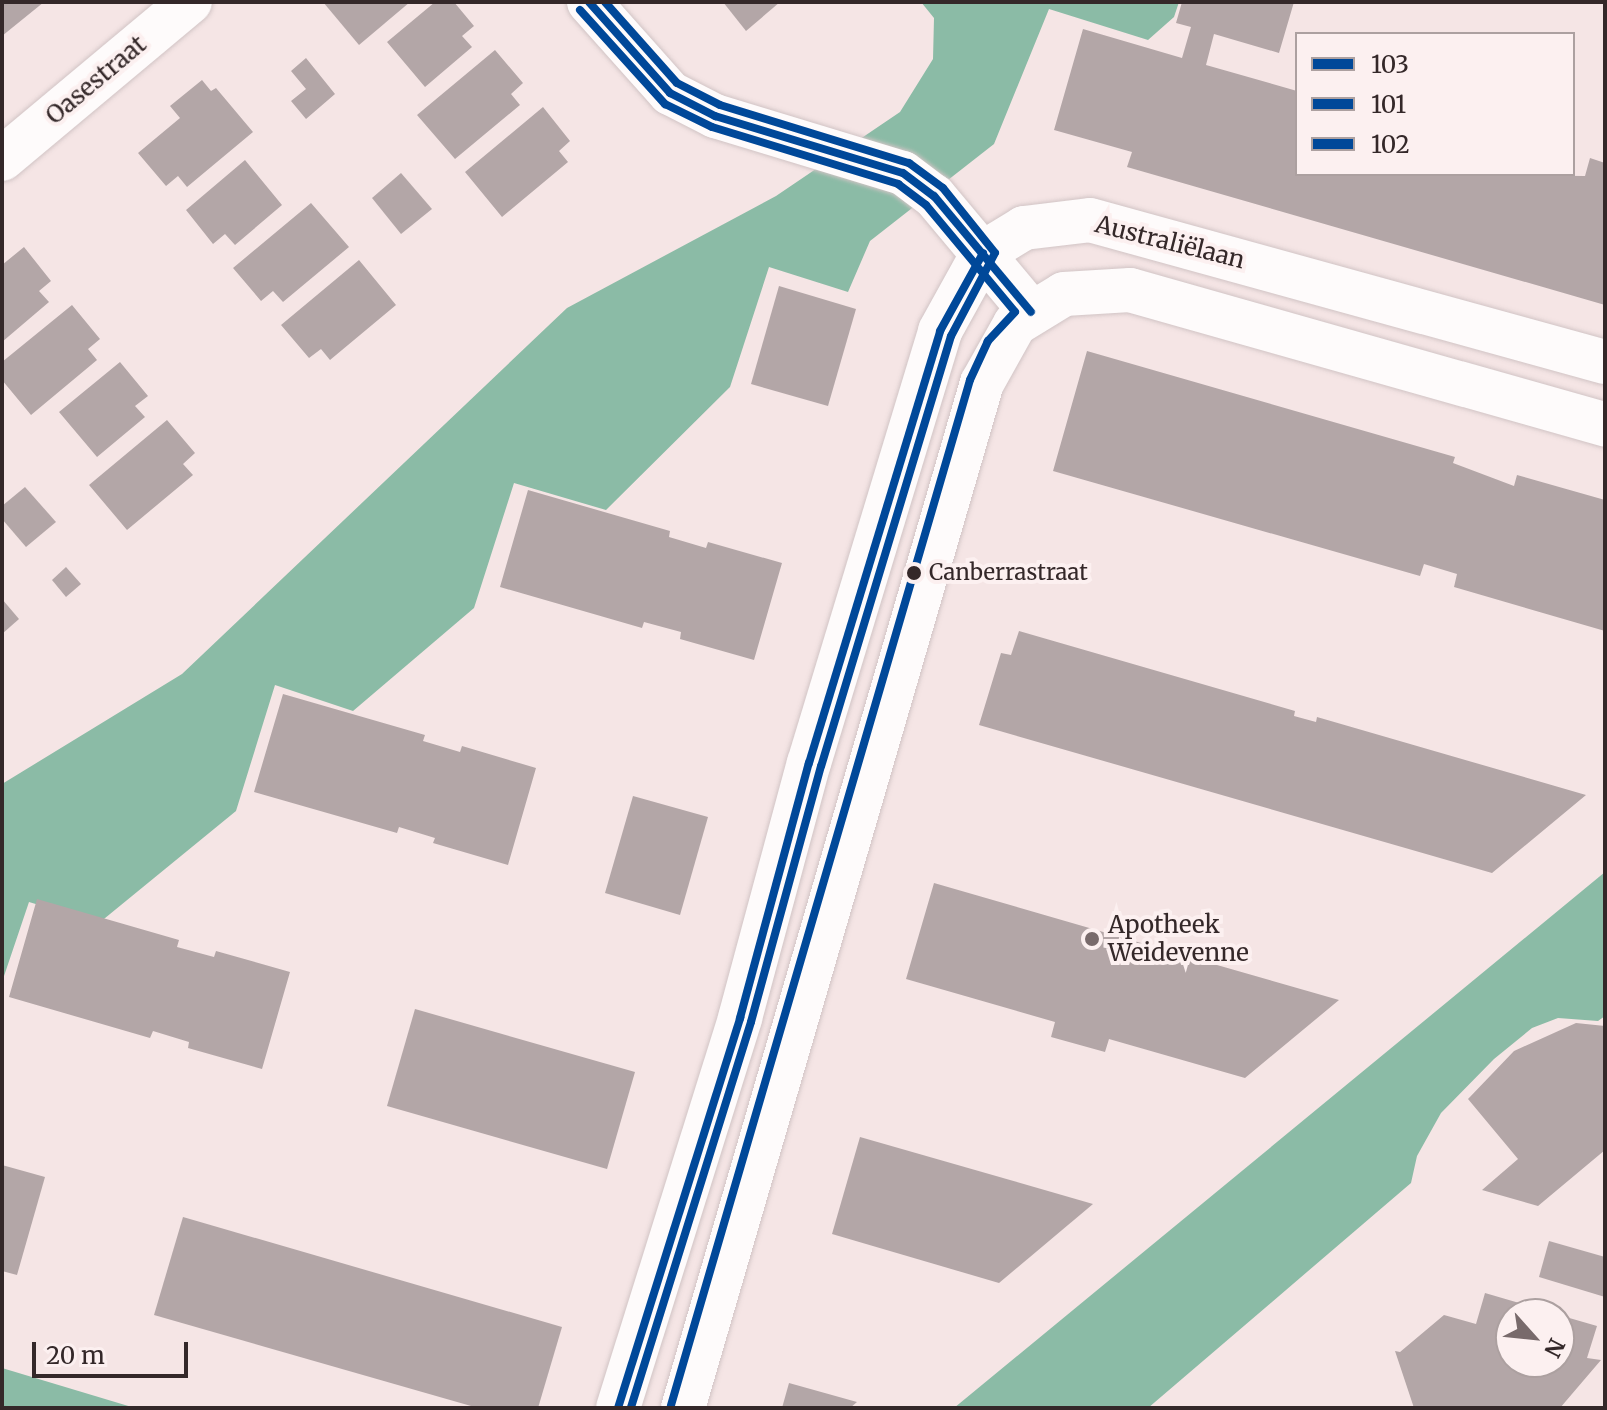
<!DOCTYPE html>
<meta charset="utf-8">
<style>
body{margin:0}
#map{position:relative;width:1607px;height:1410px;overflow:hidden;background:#f5e5e5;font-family:Merriweather,serif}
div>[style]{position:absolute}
.water>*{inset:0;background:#8bbba6}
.building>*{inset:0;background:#b3a6a7}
.roads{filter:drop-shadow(0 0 2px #d1c4c5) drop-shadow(0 0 2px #d1c4c5)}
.minor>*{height:44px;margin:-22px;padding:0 22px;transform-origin:22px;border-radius:22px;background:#fefbfb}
.bus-1>*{height:8px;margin:-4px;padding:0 4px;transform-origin:4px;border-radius:4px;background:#004899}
.bus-2>*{height:8px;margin:-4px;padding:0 4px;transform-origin:4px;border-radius:4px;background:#004899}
.bus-3>*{height:8px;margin:-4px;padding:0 4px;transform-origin:4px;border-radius:4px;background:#004899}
.dots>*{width:22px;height:22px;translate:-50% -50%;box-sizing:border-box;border:4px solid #fcf0f0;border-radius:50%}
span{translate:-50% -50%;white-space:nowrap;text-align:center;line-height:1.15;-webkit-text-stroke:8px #fcf0f0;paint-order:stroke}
.bus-label{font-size:22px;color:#342829}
.left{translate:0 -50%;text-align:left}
.street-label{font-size:24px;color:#342829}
.poi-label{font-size:24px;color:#342829}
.frame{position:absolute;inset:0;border:4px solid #342829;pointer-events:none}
.legend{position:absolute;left:1295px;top:32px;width:280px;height:144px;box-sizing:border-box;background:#fcf0f0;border:2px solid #aca0a0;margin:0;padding:10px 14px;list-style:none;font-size:24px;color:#342829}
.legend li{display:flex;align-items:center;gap:16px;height:40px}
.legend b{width:40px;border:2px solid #aca0a0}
.north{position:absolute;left:1495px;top:1298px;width:80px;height:80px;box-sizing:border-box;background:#fcf0f0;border:2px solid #aca0a0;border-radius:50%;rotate:117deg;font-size:22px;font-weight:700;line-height:32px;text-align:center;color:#342829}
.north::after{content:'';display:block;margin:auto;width:28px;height:36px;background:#786a6b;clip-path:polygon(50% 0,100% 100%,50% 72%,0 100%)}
.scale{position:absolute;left:32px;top:1342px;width:156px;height:36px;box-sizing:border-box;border:4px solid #342829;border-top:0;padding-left:10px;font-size:24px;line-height:28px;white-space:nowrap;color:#342829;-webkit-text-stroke:6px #fcf0f0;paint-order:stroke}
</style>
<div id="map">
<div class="water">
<i style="clip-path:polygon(921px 2px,1179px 2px,1174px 17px,1148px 40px,1049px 9px,994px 144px,870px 241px,848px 292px,769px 267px,730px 387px,606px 510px,514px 483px,474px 608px,353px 711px,275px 685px,236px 811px,99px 923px,29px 902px,2px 982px,2px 784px,182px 674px,567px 308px,776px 196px,900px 112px,933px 59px,934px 18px)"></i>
<i style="clip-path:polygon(1605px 872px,1605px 1016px,1598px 1021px,1558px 1018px,1532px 1028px,1494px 1059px,1441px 1113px,1417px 1156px,1411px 1183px,1148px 1408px,954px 1408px)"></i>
<i style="clip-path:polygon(2px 1368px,135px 1408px,2px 1408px)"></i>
</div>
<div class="building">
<i style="clip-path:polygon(2px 2px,44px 2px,2px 36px)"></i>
<i style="clip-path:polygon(323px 2px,410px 2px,359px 45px)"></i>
<i style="clip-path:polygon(435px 2px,454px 2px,474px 26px,462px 36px,472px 47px,425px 87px,387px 42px)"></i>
<i style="clip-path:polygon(723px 2px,780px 2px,746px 31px)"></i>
<i style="clip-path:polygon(1182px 2px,1294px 2px,1279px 53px,1214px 34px,1206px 65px,1297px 91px,1297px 174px,1585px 176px,1590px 158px,1605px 163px,1605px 305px,1127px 167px,1132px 152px,1054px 130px,1083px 29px,1182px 58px,1191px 27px,1176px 23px)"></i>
<i style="clip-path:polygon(495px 50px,523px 83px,511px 94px,520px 105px,455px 159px,417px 115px)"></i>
<i style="clip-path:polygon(306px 58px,335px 94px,306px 119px,291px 101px,306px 89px,291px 71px)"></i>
<i style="clip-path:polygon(202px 80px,211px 91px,216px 88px,253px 132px,187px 187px,178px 176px,166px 186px,138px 153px,180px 118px,170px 106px)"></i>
<i style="clip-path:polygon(543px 107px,570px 141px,559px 151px,568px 162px,502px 217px,465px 172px)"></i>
<i style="clip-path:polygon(245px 160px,282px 205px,235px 245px,225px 234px,213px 244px,186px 210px)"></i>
<i style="clip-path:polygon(401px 173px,432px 209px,401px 234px,372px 198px)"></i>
<i style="clip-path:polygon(311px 203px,349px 247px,283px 302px,273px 291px,261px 301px,233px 268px)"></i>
<i style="clip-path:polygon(24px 247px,51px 281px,39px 291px,49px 302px,2px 342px,2px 265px)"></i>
<i style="clip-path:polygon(359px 260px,396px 305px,330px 360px,321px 349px,309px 358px,281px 325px)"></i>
<i style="clip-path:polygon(779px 286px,856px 309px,828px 406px,751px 384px)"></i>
<i style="clip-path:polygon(72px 305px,100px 339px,88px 349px,97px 360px,31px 415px,2px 380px,2px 362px)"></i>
<i style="clip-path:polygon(1087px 351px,1455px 457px,1453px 463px,1514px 486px,1517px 475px,1605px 500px,1605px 631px,1454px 587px,1457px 574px,1424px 564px,1420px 576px,1053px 471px)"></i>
<i style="clip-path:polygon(120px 362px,148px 396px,135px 406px,145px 417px,97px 457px,59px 412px)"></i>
<i style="clip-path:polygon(167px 420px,195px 453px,183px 464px,193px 475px,127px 530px,89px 485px)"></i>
<i style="clip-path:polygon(25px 487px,56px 522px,26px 547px,2px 519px,2px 506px)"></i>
<i style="clip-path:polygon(528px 490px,670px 531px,669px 537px,706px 548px,708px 542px,782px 563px,754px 660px,680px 639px,681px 632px,644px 622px,642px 628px,500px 587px)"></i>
<i style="clip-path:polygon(66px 567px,81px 584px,66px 597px,52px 580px)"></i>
<i style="clip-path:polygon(2px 599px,19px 619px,2px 634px)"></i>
<i style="clip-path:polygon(1019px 631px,1295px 711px,1294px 716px,1316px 722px,1317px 717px,1586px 795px,1492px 873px,979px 725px,1001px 653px,1011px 655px)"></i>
<i style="clip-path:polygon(283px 694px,425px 735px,423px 741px,460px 752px,462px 746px,536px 768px,508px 865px,433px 843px,435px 838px,399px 827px,397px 833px,254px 792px)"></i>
<i style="clip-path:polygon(633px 796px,708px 817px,680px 915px,605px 893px)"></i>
<i style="clip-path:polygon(934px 883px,1217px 965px,1339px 1000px,1245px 1078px,1109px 1039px,1105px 1052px,1051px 1037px,1055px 1022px,906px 979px)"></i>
<i style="clip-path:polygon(37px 899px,179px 940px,177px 947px,214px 957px,216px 951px,290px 972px,262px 1069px,188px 1048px,189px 1042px,153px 1031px,150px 1038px,9px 997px)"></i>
<i style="clip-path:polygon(415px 1009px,635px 1072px,607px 1169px,387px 1106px)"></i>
<i style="clip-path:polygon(1576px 1023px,1605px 1026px,1605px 1150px,1538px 1206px,1482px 1190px,1518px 1159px,1468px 1099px,1514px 1051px)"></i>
<i style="clip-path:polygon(860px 1137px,1010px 1180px,1093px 1204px,999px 1283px,832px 1234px)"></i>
<i style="clip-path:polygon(2px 1165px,45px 1177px,17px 1275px,2px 1271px)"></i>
<i style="clip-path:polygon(183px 1217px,562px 1327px,538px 1408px,478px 1408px,154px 1315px)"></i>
<i style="clip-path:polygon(1549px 1241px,1605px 1257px,1605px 1297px,1539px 1277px)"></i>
<i style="clip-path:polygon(1485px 1293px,1553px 1313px,1511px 1314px,1511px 1362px,1559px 1362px,1559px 1315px,1597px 1326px,1587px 1358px,1601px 1360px,1560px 1408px,1414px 1408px,1395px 1351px,1400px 1352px,1444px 1315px,1476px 1324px)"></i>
<i style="clip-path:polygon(789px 1383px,857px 1402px,850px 1408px,782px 1408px)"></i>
</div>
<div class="roads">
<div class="minor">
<i style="left:589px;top:2px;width:122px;rotate:48.3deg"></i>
<i style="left:670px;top:93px;width:51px;rotate:27.1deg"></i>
<i style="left:715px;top:116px;width:196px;rotate:16.9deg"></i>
<i style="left:903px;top:173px;width:39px;rotate:37deg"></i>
<i style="left:934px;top:196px;width:151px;rotate:50.1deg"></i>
<i style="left:2px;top:159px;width:245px;rotate:-39.9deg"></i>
<i style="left:618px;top:1408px;width:409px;rotate:-72.6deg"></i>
<i style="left:740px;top:1018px;width:264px;rotate:-74.9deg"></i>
<i style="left:809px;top:763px;width:451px;rotate:-73.1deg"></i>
<i style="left:940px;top:331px;width:89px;rotate:-61.1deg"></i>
<i style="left:983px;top:253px;width:48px;rotate:-31.4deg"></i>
<i style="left:1024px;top:228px;width:66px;rotate:-6.9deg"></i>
<i style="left:1090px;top:220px;width:534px;rotate:15.42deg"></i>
<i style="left:683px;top:1408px;width:1068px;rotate:-73.74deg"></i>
<i style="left:982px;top:383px;width:68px;rotate:-60.8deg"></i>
<i style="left:1015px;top:324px;width:57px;rotate:-31.5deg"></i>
<i style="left:1064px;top:294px;width:66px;rotate:-3.5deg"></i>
<i style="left:1130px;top:290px;width:494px;rotate:15.8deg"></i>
</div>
</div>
<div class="bus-1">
<i style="left:589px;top:2px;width:122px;rotate:48.3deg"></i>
<i style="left:670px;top:93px;width:51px;rotate:27.1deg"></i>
<i style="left:715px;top:116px;width:196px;rotate:16.9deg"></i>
<i style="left:903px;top:173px;width:39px;rotate:37deg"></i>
<i style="left:934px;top:196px;width:151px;rotate:50.1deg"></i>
<i style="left:618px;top:1408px;width:409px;rotate:-72.6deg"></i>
<i style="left:740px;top:1018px;width:264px;rotate:-74.9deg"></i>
<i style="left:809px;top:763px;width:451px;rotate:-73.1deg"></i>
<i style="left:940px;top:331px;width:89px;rotate:-61.1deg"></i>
</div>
<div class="bus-2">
<i style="left:580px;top:10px;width:127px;rotate:47.9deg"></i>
<i style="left:665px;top:104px;width:52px;rotate:26.1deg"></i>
<i style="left:712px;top:127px;width:195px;rotate:17deg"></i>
<i style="left:898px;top:184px;width:35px;rotate:37deg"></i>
<i style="left:926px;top:205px;width:139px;rotate:50.2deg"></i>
<i style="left:1015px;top:312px;width:40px;rotate:133deg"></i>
<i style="left:988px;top:341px;width:43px;rotate:114.8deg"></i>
<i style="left:970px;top:380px;width:1068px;rotate:106.26deg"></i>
</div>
<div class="bus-3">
<i style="left:605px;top:2px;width:108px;rotate:48.4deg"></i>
<i style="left:677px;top:83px;width:48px;rotate:27.1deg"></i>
<i style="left:720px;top:105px;width:198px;rotate:17.1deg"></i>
<i style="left:909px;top:163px;width:42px;rotate:36.3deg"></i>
<i style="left:943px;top:188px;width:83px;rotate:51.3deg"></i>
<i style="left:995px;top:253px;width:94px;rotate:117.9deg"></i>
<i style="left:951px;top:336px;width:449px;rotate:106.8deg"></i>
<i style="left:821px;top:766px;width:265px;rotate:105.3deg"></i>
<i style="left:751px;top:1022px;width:404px;rotate:107.3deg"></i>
</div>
<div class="dots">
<i style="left:914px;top:573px;background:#342829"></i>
<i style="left:1092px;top:939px;background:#786a6b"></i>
</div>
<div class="bus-label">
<span class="left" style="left:929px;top:573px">Canberrastraat</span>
</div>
<div class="street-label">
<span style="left:96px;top:80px;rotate:-40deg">Oasestraat</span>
<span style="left:1170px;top:242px;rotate:14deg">Australiëlaan</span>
</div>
<div class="poi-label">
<span class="left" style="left:1108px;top:939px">Apotheek<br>Weidevenne</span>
</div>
<div class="frame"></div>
<ul class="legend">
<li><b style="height:10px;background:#004899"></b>103</li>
<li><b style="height:10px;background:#004899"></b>101</li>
<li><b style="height:10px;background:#004899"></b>102</li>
</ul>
<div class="north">N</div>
<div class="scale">20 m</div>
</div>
